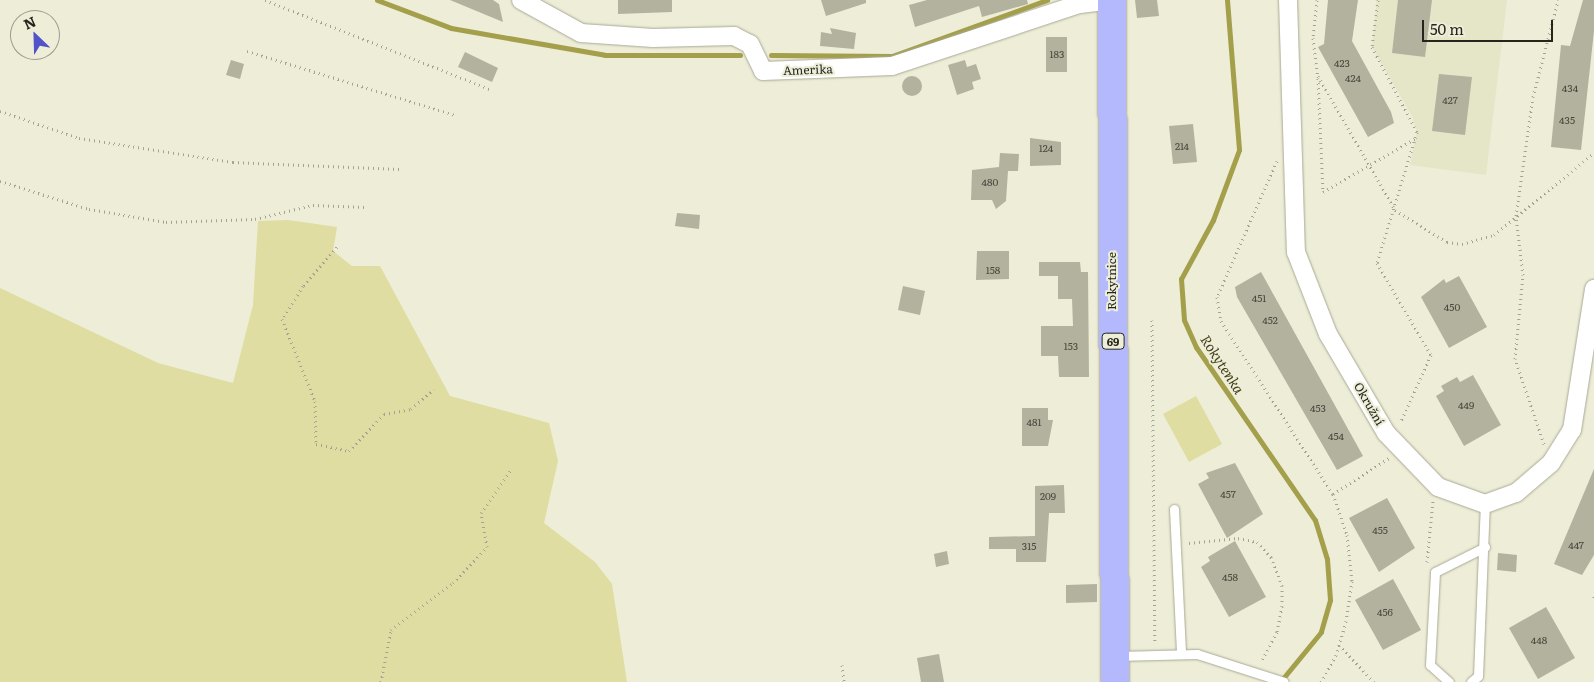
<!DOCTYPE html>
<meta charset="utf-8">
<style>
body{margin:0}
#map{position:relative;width:1594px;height:682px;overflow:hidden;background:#ededd8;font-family:Literata,serif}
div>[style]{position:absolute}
.built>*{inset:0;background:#e5e5c8}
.green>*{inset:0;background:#dfdda1}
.stream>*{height:5px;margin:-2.5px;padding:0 2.5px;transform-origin:2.5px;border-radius:2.5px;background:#a49f4a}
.building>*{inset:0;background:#b2b29e}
.round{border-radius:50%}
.path>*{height:3px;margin-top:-1.5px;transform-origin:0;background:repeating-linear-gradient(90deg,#a3a393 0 1px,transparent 0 5px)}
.roads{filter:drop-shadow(0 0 1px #a9a995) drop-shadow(0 0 1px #a9a995)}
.service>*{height:9px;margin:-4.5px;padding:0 4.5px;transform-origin:4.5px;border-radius:4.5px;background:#fff}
.minor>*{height:18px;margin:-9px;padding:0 9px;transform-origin:9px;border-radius:9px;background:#fff}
.primary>*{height:28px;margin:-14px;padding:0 14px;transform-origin:14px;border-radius:14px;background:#b3b9fc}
span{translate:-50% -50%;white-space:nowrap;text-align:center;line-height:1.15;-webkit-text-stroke:4px #ededd8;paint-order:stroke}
.number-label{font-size:10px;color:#48483d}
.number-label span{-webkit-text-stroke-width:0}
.shield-label span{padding:1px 4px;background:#ededd8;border:1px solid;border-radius:4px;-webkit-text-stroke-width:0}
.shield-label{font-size:11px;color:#25251d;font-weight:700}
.street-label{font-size:12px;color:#25251d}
.water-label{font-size:14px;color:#42401b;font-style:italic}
.north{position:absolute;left:10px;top:10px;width:50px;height:50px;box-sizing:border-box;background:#ededd8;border:1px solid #9d9d8d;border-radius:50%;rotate:336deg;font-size:14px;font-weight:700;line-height:20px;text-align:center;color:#25251d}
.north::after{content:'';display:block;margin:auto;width:18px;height:22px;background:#5153ca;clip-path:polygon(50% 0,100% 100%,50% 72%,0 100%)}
.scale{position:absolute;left:1422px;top:20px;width:131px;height:22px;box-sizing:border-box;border:2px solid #25251d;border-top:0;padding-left:6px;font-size:15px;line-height:18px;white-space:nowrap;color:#25251d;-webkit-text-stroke:4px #ededd8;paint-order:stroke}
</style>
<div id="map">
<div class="built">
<i style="clip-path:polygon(1377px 0,1507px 0,1486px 175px,1410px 165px,1417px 132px,1412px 116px,1372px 47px)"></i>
</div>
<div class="green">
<i style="clip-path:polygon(288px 220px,337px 227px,333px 251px,352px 266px,380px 266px,450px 396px,549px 423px,558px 461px,544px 523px,595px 562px,612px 584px,627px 682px,0 682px,0 288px,158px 363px,233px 383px,253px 305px,258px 221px)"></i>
<i style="clip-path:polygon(1196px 396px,1222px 444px,1189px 462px,1163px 414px)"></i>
</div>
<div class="stream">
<i style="left:377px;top:0;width:79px;rotate:20.7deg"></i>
<i style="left:451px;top:28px;width:156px;rotate:9.9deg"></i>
<i style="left:605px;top:55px;width:135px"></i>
<i style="left:1227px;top:0;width:150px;rotate:85.4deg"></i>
<i style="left:1239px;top:150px;width:75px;rotate:110.4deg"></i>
<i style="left:1213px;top:220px;width:67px;rotate:118.5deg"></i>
<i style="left:1181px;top:279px;width:41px;rotate:85.8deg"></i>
<i style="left:1184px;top:320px;width:30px;rotate:66deg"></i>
<i style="left:1196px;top:347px;width:210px;rotate:55.5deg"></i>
<i style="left:1315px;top:520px;width:41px;rotate:72.9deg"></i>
<i style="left:1327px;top:559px;width:41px;rotate:85.8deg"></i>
<i style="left:1330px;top:600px;width:33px;rotate:106deg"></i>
<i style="left:1321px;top:632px;width:65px;rotate:129.4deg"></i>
<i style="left:771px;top:55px;width:121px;rotate:0.5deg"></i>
<i style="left:892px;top:56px;width:165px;rotate:-19.9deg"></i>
</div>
<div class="building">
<i style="clip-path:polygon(450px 0,493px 0,499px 4px,503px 22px)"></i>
<i style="clip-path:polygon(618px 0,672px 0,672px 12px,618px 14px)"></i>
<i style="clip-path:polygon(821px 0,866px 0,866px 3px,826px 16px)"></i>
<i style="clip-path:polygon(927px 0,1027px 0,1028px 4px,982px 17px,979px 6px,915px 27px,909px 5px)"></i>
<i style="clip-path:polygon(1135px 0,1157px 0,1159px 16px,1137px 18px)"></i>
<i style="clip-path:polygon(1328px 0,1358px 0,1352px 41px,1391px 112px,1394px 123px,1368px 137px,1318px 47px,1324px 44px)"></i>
<i style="clip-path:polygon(1398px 0,1432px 0,1425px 57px,1392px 53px)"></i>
<i style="clip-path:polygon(1583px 0,1594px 0,1594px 31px,1581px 150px,1551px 147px,1561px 45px,1570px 46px)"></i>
<i style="clip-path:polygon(830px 28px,856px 33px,854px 49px,820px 46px,821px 32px,832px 34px)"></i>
<i style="clip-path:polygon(1046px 37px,1067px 37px,1067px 72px,1046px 72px)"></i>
<i style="clip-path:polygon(465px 52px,498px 68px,492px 82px,458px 67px)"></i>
<i style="clip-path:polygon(231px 60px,244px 64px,240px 79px,226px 75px)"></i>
<i style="clip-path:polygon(965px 60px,967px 67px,976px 64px,981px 79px,972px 82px,974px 89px,957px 95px,948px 65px)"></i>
<i style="clip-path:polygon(1439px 74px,1472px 77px,1465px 135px,1432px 131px)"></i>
<i class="round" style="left:902px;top:76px;width:20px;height:20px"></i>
<i style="clip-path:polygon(1193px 124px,1197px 162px,1173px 164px,1169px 126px)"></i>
<i style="clip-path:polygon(1030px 138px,1061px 142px,1061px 165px,1030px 166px)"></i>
<i style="clip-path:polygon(1000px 153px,1019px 154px,1018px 171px,1008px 171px,1006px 201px,996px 209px,992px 200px,971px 200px,972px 170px,999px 167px)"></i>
<i style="clip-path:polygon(677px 213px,700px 215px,699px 229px,675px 226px)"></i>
<i style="clip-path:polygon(977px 251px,1009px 251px,1009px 279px,976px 280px)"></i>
<i style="clip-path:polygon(1039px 262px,1080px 262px,1081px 272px,1088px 272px,1089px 377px,1059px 377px,1058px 356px,1041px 356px,1041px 326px,1073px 326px,1072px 299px,1058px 299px,1058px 276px,1039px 276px)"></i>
<i style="clip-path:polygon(1261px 272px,1363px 456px,1337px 470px,1237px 297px,1235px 287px)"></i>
<i style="clip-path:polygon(1459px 276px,1487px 327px,1449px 348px,1421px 297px,1444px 279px,1446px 283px)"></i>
<i style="clip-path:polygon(903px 286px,925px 291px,920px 315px,898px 310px)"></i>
<i style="clip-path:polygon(1473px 375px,1501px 425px,1464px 446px,1436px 396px,1444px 391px,1441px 386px,1457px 377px,1460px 382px)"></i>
<i style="clip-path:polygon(1022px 408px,1048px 408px,1048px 420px,1053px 420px,1048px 446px,1022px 446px)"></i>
<i style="clip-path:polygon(1235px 463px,1263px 514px,1227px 538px,1198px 484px,1209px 478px,1206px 473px)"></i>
<i style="clip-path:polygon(1594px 469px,1594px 555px,1582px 575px,1554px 564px)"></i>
<i style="clip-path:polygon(1064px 485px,1065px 513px,1049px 513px,1046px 562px,1016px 562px,1016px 549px,989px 549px,989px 537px,1035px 536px,1035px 486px)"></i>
<i style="clip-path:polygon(1387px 498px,1415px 548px,1379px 572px,1349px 518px)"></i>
<i style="clip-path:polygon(1235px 541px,1266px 597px,1229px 617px,1201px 567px,1210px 561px,1208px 557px)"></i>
<i style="clip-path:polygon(947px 551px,949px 564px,936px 567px,934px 554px)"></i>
<i style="clip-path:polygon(1498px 553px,1517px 555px,1516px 572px,1497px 570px)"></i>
<i style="clip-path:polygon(1393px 579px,1421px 630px,1383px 650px,1355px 600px)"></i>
<i style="clip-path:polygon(1097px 584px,1097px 602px,1066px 603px,1066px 585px)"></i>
<i style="clip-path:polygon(1546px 607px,1575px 658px,1538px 679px,1509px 628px)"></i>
<i style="clip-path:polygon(939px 654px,944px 682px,921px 682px,917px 658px)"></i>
</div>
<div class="path">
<i style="left:265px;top:0;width:242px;rotate:21.6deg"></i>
<i style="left:1317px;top:0;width:38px;rotate:96deg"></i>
<i style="left:1313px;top:38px;width:38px;rotate:83deg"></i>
<i style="left:1318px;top:76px;width:155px;rotate:60.1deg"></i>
<i style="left:1395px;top:210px;width:61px;rotate:31.6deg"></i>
<i style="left:1447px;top:242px;width:15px;rotate:8deg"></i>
<i style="left:1462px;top:244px;width:33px;rotate:-16deg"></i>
<i style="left:1494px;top:235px;width:129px;rotate:-39.4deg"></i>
<i style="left:1378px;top:0;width:47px;rotate:97.3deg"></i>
<i style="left:1372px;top:47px;width:96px;rotate:62.1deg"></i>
<i style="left:1417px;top:132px;width:137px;rotate:107deg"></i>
<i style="left:1377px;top:263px;width:107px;rotate:59.6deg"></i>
<i style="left:1431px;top:355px;width:72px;rotate:114.4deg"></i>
<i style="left:247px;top:51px;width:218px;rotate:17.1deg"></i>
<i style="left:1318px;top:78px;width:114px;rotate:87.5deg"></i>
<i style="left:1323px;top:192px;width:108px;rotate:-30.1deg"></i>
<i style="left:0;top:111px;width:83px;rotate:18.9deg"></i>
<i style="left:79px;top:138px;width:156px;rotate:8.9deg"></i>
<i style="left:233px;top:162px;width:167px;rotate:2.4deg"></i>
<i style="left:1277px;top:161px;width:149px;rotate:113.8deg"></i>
<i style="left:1217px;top:297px;width:24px;rotate:81deg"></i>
<i style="left:1221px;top:321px;width:206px;rotate:57.1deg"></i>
<i style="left:1333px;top:494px;width:43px;rotate:71.1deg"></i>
<i style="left:1347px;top:535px;width:46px;rotate:83.8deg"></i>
<i style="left:1352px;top:581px;width:40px;rotate:98.5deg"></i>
<i style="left:1346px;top:621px;width:35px;rotate:106deg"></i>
<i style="left:1336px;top:655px;width:31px;rotate:119deg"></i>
<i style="left:0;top:181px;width:93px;rotate:17.5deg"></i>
<i style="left:89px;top:209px;width:78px;rotate:9.6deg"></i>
<i style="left:166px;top:222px;width:89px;rotate:-1.9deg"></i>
<i style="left:255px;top:219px;width:60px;rotate:-13.6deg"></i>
<i style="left:313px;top:205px;width:53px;rotate:2.2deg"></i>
<i style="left:337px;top:247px;width:52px;rotate:131.1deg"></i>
<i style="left:303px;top:286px;width:39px;rotate:122deg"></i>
<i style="left:282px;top:319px;width:88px;rotate:68.1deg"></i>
<i style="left:315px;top:401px;width:43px;rotate:88.7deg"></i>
<i style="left:316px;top:444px;width:34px;rotate:12deg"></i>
<i style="left:349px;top:451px;width:51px;rotate:-46.6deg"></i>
<i style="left:384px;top:414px;width:27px;rotate:-10deg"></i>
<i style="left:411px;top:409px;width:30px;rotate:-41deg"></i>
<i style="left:1152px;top:320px;width:322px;rotate:89.5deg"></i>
<i style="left:1544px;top:444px;width:90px;rotate:-108.8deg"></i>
<i style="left:1515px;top:359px;width:84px;rotate:-84.6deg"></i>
<i style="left:1523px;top:275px;width:59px;rotate:-96.8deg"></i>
<i style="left:1516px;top:216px;width:120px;rotate:-81.9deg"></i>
<i style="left:1533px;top:97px;width:100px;rotate:-75.5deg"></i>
<i style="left:1333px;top:494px;width:67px;rotate:-32.7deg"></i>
<i style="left:1189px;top:543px;width:49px;rotate:-5.8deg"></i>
<i style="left:1238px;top:538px;width:19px;rotate:12deg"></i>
<i style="left:1257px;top:542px;width:21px;rotate:47deg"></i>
<i style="left:1271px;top:557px;width:31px;rotate:69deg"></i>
<i style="left:1282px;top:586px;width:20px;rotate:90deg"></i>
<i style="left:1282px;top:606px;width:26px;rotate:101deg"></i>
<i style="left:1277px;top:632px;width:34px;rotate:118deg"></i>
<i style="left:1427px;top:562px;width:61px;rotate:-84.4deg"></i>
<i style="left:1594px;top:596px;width:3px;rotate:90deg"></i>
<i style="left:1339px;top:645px;width:51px;rotate:46.6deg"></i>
<i style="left:842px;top:665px;width:17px;rotate:83deg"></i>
<i style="left:381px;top:682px;width:53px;rotate:-79.1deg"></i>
<i style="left:391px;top:630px;width:78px;rotate:-37.2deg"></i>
<i style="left:453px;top:583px;width:50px;rotate:-46.6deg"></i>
<i style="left:487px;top:547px;width:35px;rotate:-100deg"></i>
<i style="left:481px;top:513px;width:52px;rotate:-55.1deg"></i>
</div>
<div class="roads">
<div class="service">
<i style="left:1174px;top:509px;width:144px;rotate:87.2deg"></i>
<i style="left:1117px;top:656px;width:80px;rotate:-1.4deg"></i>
<i style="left:1197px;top:654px;width:91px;rotate:17.8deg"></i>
<i style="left:1449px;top:682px;width:25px;rotate:-138deg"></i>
<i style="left:1430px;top:665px;width:93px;rotate:-86.9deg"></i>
<i style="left:1435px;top:572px;width:56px;rotate:-26.6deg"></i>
<i style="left:1471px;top:682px;width:9px;rotate:-41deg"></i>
<i style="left:1478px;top:676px;width:172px;rotate:-87.7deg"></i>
</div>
<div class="minor">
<i style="left:521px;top:0;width:68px;rotate:28.8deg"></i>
<i style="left:581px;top:33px;width:72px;rotate:4deg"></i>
<i style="left:653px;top:38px;width:81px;rotate:-1.4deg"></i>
<i style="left:734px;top:36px;width:18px;rotate:27deg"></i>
<i style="left:750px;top:44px;width:30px;rotate:64deg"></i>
<i style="left:763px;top:71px;width:129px;rotate:-2.2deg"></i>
<i style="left:892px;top:66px;width:198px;rotate:-18.3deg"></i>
<i style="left:1080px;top:4px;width:32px;rotate:-7deg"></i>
<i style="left:1288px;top:0;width:252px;rotate:88.2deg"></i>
<i style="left:1296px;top:252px;width:88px;rotate:68.7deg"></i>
<i style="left:1328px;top:334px;width:115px;rotate:59.6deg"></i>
<i style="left:1386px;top:433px;width:75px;rotate:46.1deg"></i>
<i style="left:1438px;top:487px;width:50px;rotate:19.9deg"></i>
<i style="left:1485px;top:504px;width:33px;rotate:-20deg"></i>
<i style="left:1516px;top:493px;width:46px;rotate:-40.6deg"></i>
<i style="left:1551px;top:463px;width:39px;rotate:-58deg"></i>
<i style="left:1572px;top:430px;width:143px;rotate:-81.1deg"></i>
</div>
<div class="primary">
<i style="left:1112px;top:0;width:682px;rotate:89.75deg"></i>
</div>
</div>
<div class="number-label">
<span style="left:1057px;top:54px">183</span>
<span style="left:1342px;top:63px">423</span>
<span style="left:1353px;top:78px">424</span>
<span style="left:1570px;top:88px">434</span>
<span style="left:1450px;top:100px">427</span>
<span style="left:1567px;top:120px">435</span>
<span style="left:1182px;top:146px">214</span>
<span style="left:1046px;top:148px">124</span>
<span style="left:990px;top:182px">480</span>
<span style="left:993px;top:270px">158</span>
<span style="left:1259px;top:298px">451</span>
<span style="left:1452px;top:307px">450</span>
<span style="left:1270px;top:320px">452</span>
<span style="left:1071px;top:346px">153</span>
<span style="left:1466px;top:405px">449</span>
<span style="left:1318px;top:408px">453</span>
<span style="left:1034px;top:422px">481</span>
<span style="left:1336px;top:436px">454</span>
<span style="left:1228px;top:494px">457</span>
<span style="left:1048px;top:496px">209</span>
<span style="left:1380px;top:530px">455</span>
<span style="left:1576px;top:545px">447</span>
<span style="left:1029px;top:546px">315</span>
<span style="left:1230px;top:577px">458</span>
<span style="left:1385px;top:612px">456</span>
<span style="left:1539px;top:640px">448</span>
</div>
<div class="shield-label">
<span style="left:1113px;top:341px">69</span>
</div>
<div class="street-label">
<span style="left:808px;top:70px;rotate:-2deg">Amerika</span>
<span style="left:1112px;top:281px;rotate:-90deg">Rokytnice</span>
<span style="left:1369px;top:404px;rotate:60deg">Okružní</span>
</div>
<div class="water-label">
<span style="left:1223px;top:364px;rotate:57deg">Rokytenka</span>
</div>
<div class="north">N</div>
<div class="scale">50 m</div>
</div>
